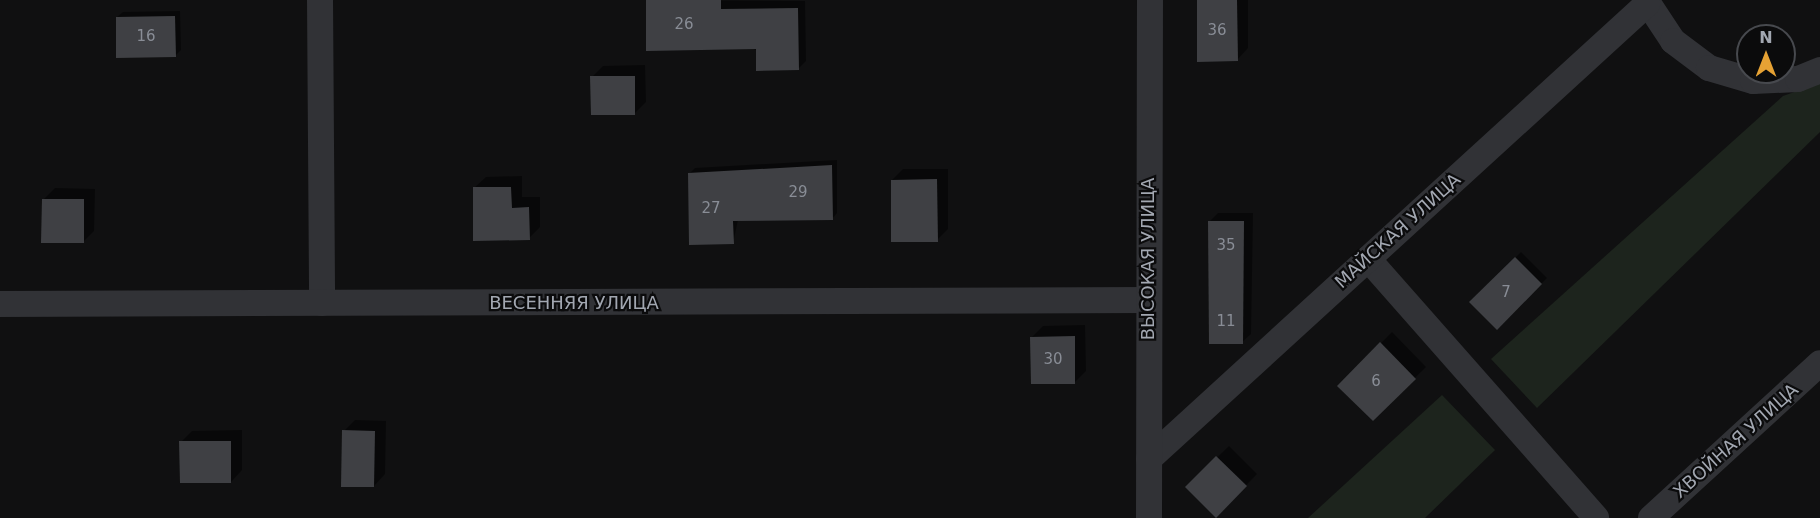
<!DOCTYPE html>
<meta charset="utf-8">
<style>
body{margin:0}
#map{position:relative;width:1820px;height:518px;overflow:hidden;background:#101011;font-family:"DejaVu Sans",sans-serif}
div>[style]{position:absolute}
.green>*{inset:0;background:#1d241d}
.shadow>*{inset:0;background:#0007}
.building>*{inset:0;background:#3f4044}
.minor>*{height:26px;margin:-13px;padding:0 13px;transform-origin:13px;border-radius:13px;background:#313236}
span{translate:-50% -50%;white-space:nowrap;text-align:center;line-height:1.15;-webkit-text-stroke:4.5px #0b0b0c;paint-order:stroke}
.number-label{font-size:15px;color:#898d96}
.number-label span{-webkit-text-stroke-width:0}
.street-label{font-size:18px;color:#a2a7b1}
.north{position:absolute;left:1736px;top:24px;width:60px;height:60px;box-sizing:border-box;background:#0b0b0c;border:2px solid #47494e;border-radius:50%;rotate:0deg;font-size:16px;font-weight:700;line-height:24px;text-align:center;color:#a2a7b1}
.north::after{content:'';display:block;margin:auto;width:21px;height:27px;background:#e6a234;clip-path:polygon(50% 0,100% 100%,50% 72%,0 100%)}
</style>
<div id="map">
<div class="green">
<i style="clip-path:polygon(1820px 83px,1820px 132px,1537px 408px,1491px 359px,1783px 96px)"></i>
<i style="clip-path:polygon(1442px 395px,1495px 450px,1425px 518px,1308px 518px)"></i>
</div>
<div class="shadow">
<i style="clip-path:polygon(647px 0,805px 1px,806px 61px,798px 69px)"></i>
<i style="clip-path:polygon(1198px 0,1248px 0,1248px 48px,1237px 60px)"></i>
<i style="clip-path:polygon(180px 11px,181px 50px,175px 56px,117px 17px,123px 12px)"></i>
<i style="clip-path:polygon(645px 65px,646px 102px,635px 113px,592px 77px,603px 66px)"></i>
<i style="clip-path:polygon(837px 160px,837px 213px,832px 219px,738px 220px,733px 243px,689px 174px,695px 168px)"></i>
<i style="clip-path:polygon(903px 169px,948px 169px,948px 229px,937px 240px,892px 180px)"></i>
<i style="clip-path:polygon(522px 176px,522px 197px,540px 197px,540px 227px,529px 238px,474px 188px,486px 177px)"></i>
<i style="clip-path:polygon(55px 188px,95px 189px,94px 231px,83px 242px,43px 200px)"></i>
<i style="clip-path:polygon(1218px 213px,1253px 213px,1251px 334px,1242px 342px,1209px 222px)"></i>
<i style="clip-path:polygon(1521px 252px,1547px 278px,1497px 328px,1471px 302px)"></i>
<i style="clip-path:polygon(1085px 325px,1086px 371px,1075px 382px,1032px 337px,1043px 326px)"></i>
<i style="clip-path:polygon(1392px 332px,1426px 367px,1373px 419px,1339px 386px)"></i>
<i style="clip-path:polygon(355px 420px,386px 421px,385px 474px,374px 486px,344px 431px)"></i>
<i style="clip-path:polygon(242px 430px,242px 470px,231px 482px,181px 442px,192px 431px)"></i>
<i style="clip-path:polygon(1229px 446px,1257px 474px,1216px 516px,1187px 487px)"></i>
</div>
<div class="building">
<i style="clip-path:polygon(646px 0,721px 0,721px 9px,798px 8px,799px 70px,756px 71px,756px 49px,646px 51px)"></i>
<i style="clip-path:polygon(1197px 0,1237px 0,1238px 61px,1197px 62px)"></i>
<i style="clip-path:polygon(175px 16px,176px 57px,116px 58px,116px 17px)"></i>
<i style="clip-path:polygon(590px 76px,635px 76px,635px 115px,591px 115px)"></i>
<i style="clip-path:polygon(832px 165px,833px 220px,733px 221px,734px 244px,689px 245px,688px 173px)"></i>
<i style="clip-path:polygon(937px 179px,938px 242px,891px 242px,891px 180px)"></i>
<i style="clip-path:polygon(473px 187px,511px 187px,512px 208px,529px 207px,530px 240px,473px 241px)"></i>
<i style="clip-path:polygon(42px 199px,84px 199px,84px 243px,41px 243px)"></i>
<i style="clip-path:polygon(1208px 221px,1244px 221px,1243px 344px,1209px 344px)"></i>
<i style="clip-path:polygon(1515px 257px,1542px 284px,1497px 330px,1469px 302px)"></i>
<i style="clip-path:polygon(1075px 336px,1075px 384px,1031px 384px,1030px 337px)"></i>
<i style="clip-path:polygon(1380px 342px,1416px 379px,1373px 421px,1337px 386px)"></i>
<i style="clip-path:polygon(342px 430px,375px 431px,374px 487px,341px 487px)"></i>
<i style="clip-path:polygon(179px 441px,231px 441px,231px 483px,180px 483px)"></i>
<i style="clip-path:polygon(1216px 456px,1247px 486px,1216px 518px,1185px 487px)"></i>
</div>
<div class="minor">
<i style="left:320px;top:0;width:303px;rotate:89.6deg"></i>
<i style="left:1646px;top:0;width:49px;rotate:56.6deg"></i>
<i style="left:1673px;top:41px;width:45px;rotate:36.9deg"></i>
<i style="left:1709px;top:68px;width:46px;rotate:16.5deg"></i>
<i style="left:1753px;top:81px;width:45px;rotate:-2.5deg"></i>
<i style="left:1798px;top:79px;width:24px;rotate:-22deg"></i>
<i style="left:1368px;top:259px;width:345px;rotate:48.6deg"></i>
<i style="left:0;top:304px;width:1147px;rotate:-0.2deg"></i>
<i style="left:1149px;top:459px;width:675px;rotate:-42.42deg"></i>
<i style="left:1149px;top:518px;width:518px;rotate:-89.89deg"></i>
<i style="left:1651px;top:518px;width:229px;rotate:-42.5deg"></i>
</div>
<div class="number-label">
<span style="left:684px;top:25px">26</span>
<span style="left:1217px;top:31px">36</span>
<span style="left:146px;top:37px">16</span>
<span style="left:798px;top:193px">29</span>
<span style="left:711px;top:209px">27</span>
<span style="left:1226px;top:246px">35</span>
<span style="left:1506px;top:293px">7</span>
<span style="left:1226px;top:322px">11</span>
<span style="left:1053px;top:360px">30</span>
<span style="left:1376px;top:382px">6</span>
</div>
<div class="street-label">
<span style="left:1398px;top:231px;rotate:-42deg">МАЙСКАЯ УЛИЦА</span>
<span style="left:1148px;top:259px;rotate:-90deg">ВЫСОКАЯ УЛИЦА</span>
<span style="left:574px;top:303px">ВЕСЕННЯЯ УЛИЦА</span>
<span style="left:1736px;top:441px;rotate:-42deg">ХВОЙНАЯ УЛИЦА</span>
</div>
<div class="north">N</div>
</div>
